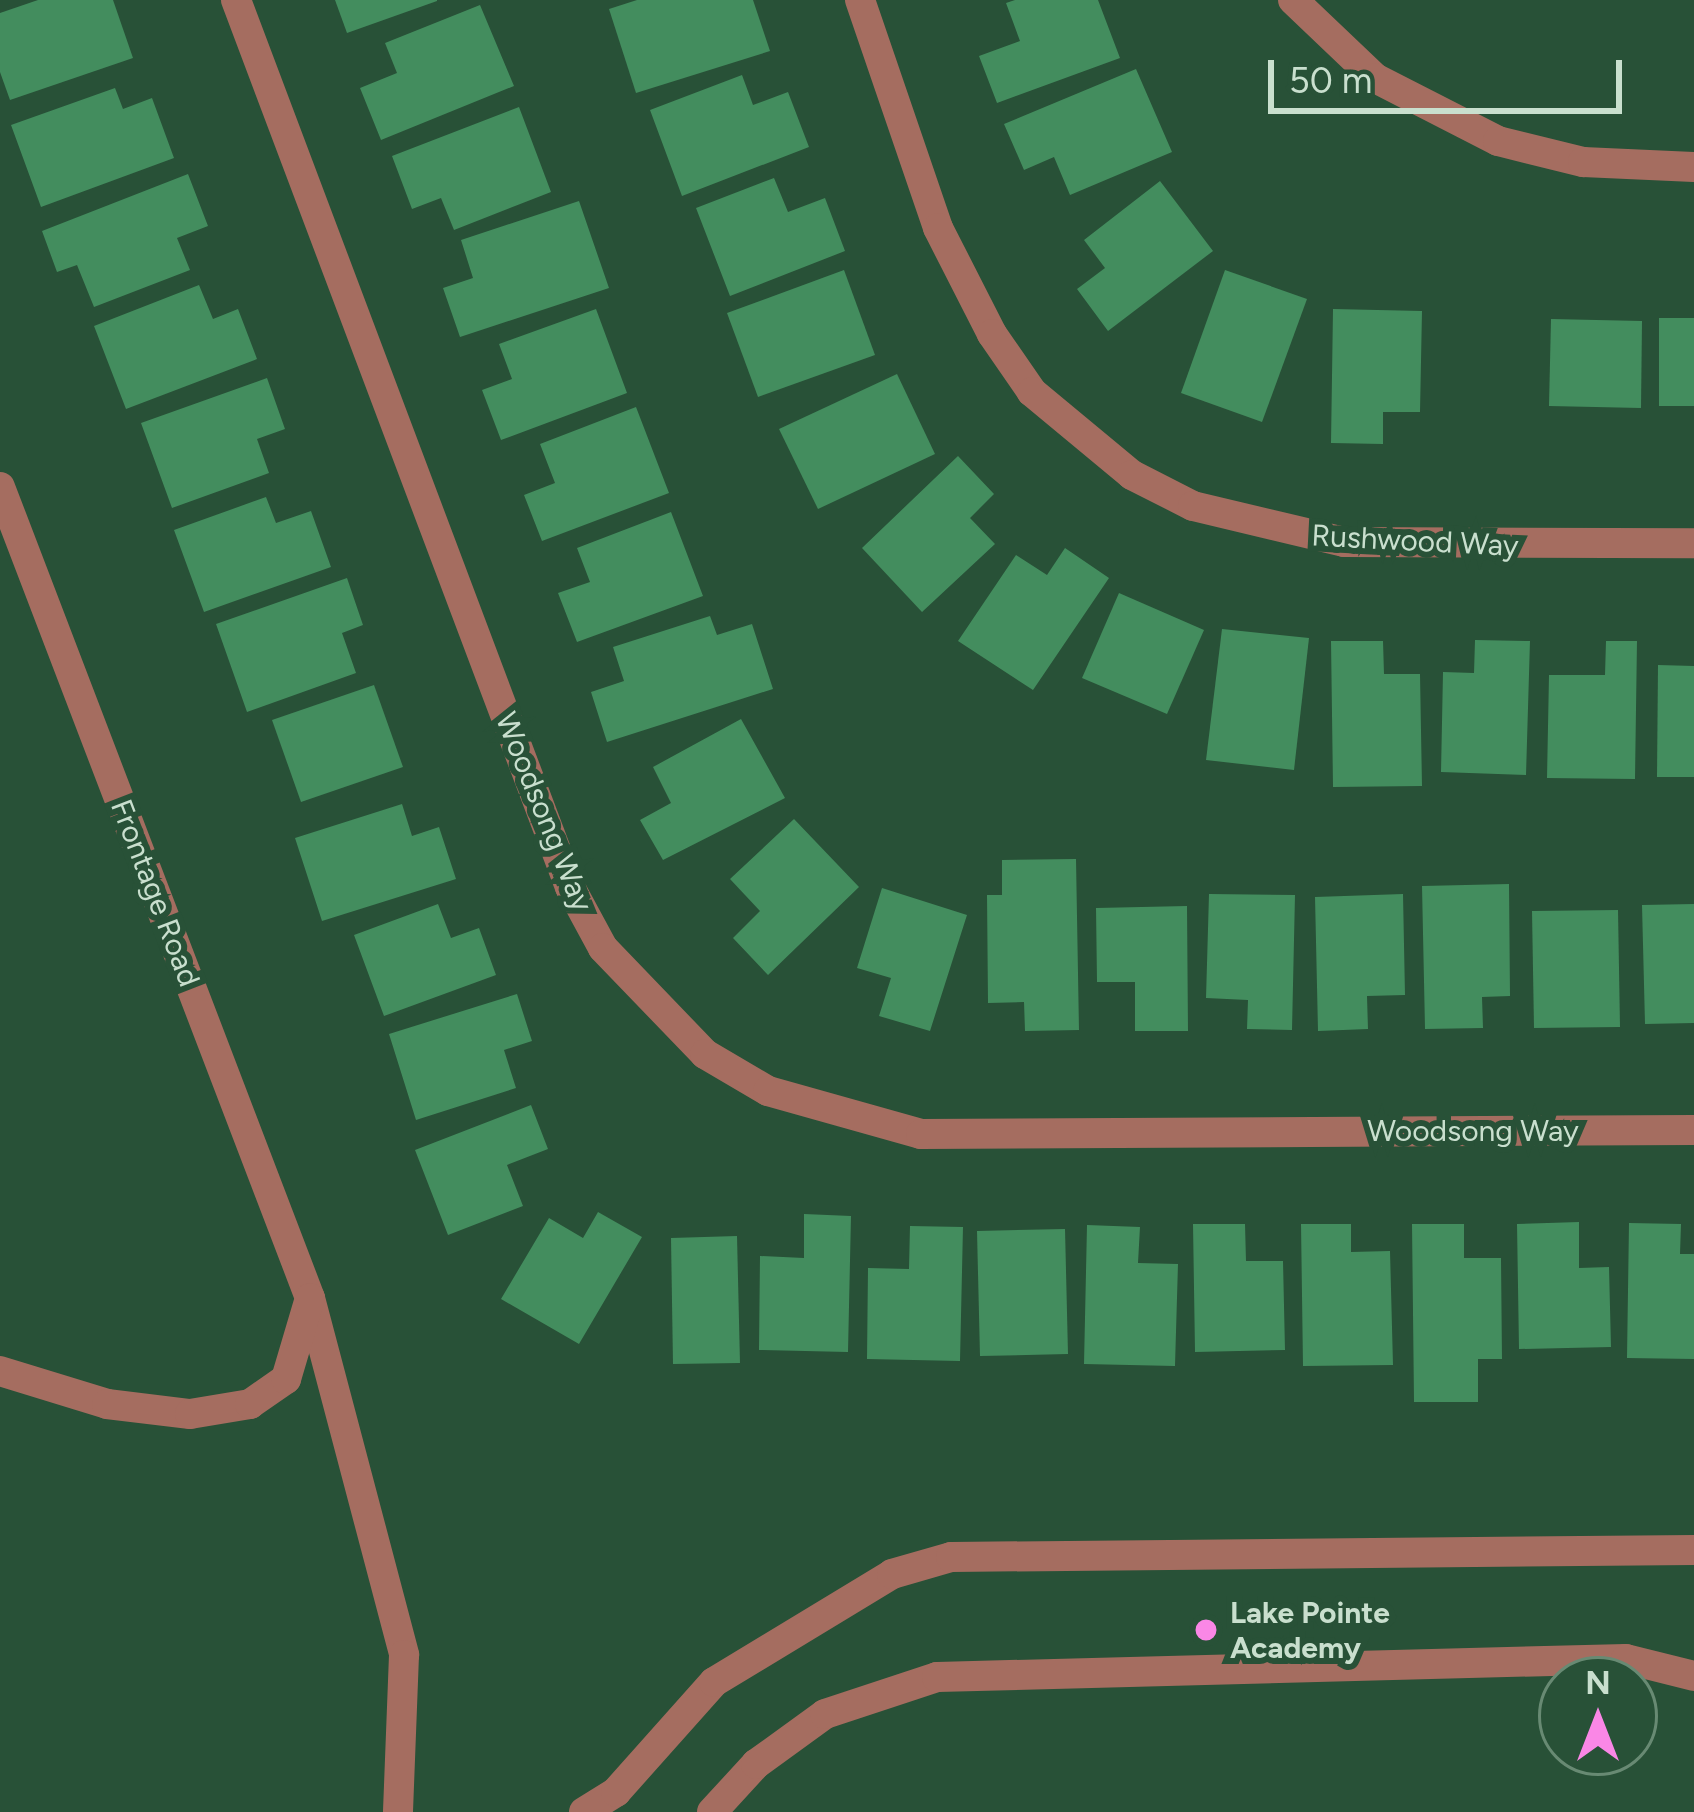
<!DOCTYPE html>
<style>
body{margin:0}
#map{position:relative;width:1694px;height:1812px;overflow:hidden;background:#285137;font-family:Figtree,sans-serif}
div>[style]{position:absolute}
.building>*{inset:0;background:#438d5e}
.minor>*{height:30px;margin:-15px;padding:0 15px;transform-origin:15px;border-radius:15px;background:#a56d60}
.dots>*{width:33px;height:33px;translate:-50% -50%;box-sizing:border-box;border:6px solid #285137;border-radius:50%}
span{translate:-50% -50%;white-space:nowrap;text-align:center;line-height:1.15;-webkit-text-stroke:12px #285137;paint-order:stroke}
.street-label{font-size:30px;color:#c9dfce}
.poi-label{font-size:30px;color:#c9dfce;font-weight:700}
.left{translate:0 -50%;text-align:left}
.north{position:absolute;left:1538px;top:1656px;width:120px;height:120px;box-sizing:border-box;background:#285137;border:3px solid #688a73;border-radius:50%;rotate:0deg;font-size:33px;font-weight:700;line-height:48px;text-align:center;color:#c9dfce}
.north::after{content:'';display:block;margin:auto;width:42px;height:54px;background:#fa87e6;clip-path:polygon(50% 0,100% 100%,50% 72%,0 100%)}
.scale{position:absolute;left:1268px;top:60px;width:354px;height:54px;box-sizing:border-box;border:6px solid #c9dfce;border-top:0;padding-left:15px;font-size:36px;line-height:42px;white-space:nowrap;color:#c9dfce;-webkit-text-stroke:9px #285137;paint-order:stroke}
</style>
<div id="map">
<div class="building">
<i style="clip-path:polygon(38px 0,113px 0,133px 58px,10px 100px,0 72px,0 13px)"></i>
<i style="clip-path:polygon(335px 0,437px 0,437px 1px,347px 33px)"></i>
<i style="clip-path:polygon(637px 0,753px 0,770px 51px,636px 93px,609px 9px)"></i>
<i style="clip-path:polygon(1015px 0,1098px 0,1120px 58px,997px 103px,979px 56px,1020px 41px,1006px 3px)"></i>
<i style="clip-path:polygon(480px 5px,514px 86px,381px 140px,360px 88px,397px 73px,385px 43px)"></i>
<i style="clip-path:polygon(1136px 69px,1172px 152px,1070px 195px,1054px 157px,1024px 170px,1004px 124px)"></i>
<i style="clip-path:polygon(742px 75px,753px 105px,788px 92px,809px 147px,682px 196px,650px 110px)"></i>
<i style="clip-path:polygon(115px 88px,123px 109px,152px 98px,174px 158px,41px 207px,11px 125px)"></i>
<i style="clip-path:polygon(519px 107px,551px 192px,454px 230px,441px 198px,412px 209px,392px 156px)"></i>
<i style="clip-path:polygon(188px 174px,208px 226px,177px 238px,190px 270px,94px 307px,77px 265px,57px 272px,42px 231px)"></i>
<i style="clip-path:polygon(774px 178px,788px 212px,825px 198px,845px 251px,730px 296px,696px 208px)"></i>
<i style="clip-path:polygon(1160px 181px,1213px 251px,1108px 331px,1077px 289px,1105px 268px,1084px 240px)"></i>
<i style="clip-path:polygon(579px 201px,609px 288px,460px 337px,443px 288px,473px 278px,461px 240px)"></i>
<i style="clip-path:polygon(844px 270px,875px 355px,758px 397px,727px 313px)"></i>
<i style="clip-path:polygon(1225px 270px,1307px 299px,1262px 422px,1181px 393px)"></i>
<i style="clip-path:polygon(199px 285px,213px 319px,238px 309px,257px 359px,126px 409px,94px 326px)"></i>
<i style="clip-path:polygon(596px 309px,627px 393px,501px 440px,482px 390px,512px 379px,499px 344px)"></i>
<i style="clip-path:polygon(1333px 309px,1422px 311px,1420px 412px,1383px 412px,1383px 444px,1331px 443px)"></i>
<i style="clip-path:polygon(1659px 318px,1694px 318px,1694px 406px,1659px 406px)"></i>
<i style="clip-path:polygon(1551px 319px,1642px 321px,1641px 408px,1549px 406px)"></i>
<i style="clip-path:polygon(897px 374px,935px 454px,818px 509px,779px 429px)"></i>
<i style="clip-path:polygon(267px 378px,285px 429px,257px 439px,269px 473px,172px 508px,141px 423px)"></i>
<i style="clip-path:polygon(636px 407px,669px 493px,542px 541px,524px 495px,555px 483px,540px 444px)"></i>
<i style="clip-path:polygon(958px 456px,994px 494px,970px 518px,995px 544px,922px 612px,862px 548px)"></i>
<i style="clip-path:polygon(266px 497px,276px 523px,311px 511px,331px 567px,204px 612px,174px 530px)"></i>
<i style="clip-path:polygon(671px 512px,703px 596px,577px 642px,558px 593px,590px 582px,577px 548px)"></i>
<i style="clip-path:polygon(1065px 548px,1109px 578px,1033px 690px,958px 641px,1016px 555px,1047px 575px)"></i>
<i style="clip-path:polygon(347px 578px,363px 625px,342px 633px,356px 673px,247px 712px,216px 624px)"></i>
<i style="clip-path:polygon(1119px 593px,1204px 630px,1167px 714px,1082px 678px)"></i>
<i style="clip-path:polygon(710px 616px,717px 635px,752px 624px,773px 689px,607px 742px,591px 692px,624px 681px,613px 647px)"></i>
<i style="clip-path:polygon(1222px 629px,1309px 638px,1294px 770px,1206px 760px)"></i>
<i style="clip-path:polygon(1475px 640px,1530px 641px,1526px 775px,1441px 772px,1443px 672px,1474px 673px)"></i>
<i style="clip-path:polygon(1331px 641px,1383px 641px,1384px 674px,1420px 674px,1422px 786px,1333px 787px)"></i>
<i style="clip-path:polygon(1606px 641px,1637px 641px,1635px 779px,1547px 778px,1549px 675px,1605px 675px)"></i>
<i style="clip-path:polygon(1658px 665px,1694px 666px,1694px 777px,1657px 777px)"></i>
<i style="clip-path:polygon(374px 685px,403px 767px,301px 802px,272px 720px)"></i>
<i style="clip-path:polygon(741px 719px,785px 798px,663px 860px,640px 820px,671px 803px,653px 767px)"></i>
<i style="clip-path:polygon(402px 804px,412px 836px,439px 827px,456px 879px,322px 921px,295px 838px)"></i>
<i style="clip-path:polygon(794px 819px,859px 887px,768px 975px,733px 938px,760px 911px,730px 879px)"></i>
<i style="clip-path:polygon(1076px 859px,1079px 1030px,1025px 1031px,1024px 1002px,988px 1003px,987px 895px,1002px 895px,1002px 860px)"></i>
<i style="clip-path:polygon(1509px 884px,1510px 996px,1482px 997px,1483px 1028px,1425px 1029px,1422px 886px)"></i>
<i style="clip-path:polygon(882px 888px,967px 915px,930px 1031px,879px 1016px,891px 978px,857px 968px)"></i>
<i style="clip-path:polygon(1209px 894px,1295px 895px,1292px 1030px,1247px 1029px,1248px 1000px,1206px 998px)"></i>
<i style="clip-path:polygon(1403px 894px,1405px 995px,1367px 996px,1368px 1029px,1318px 1031px,1315px 897px)"></i>
<i style="clip-path:polygon(438px 904px,451px 938px,479px 928px,496px 975px,384px 1016px,354px 935px)"></i>
<i style="clip-path:polygon(1694px 904px,1694px 1023px,1645px 1024px,1642px 905px)"></i>
<i style="clip-path:polygon(1187px 906px,1188px 1031px,1135px 1031px,1135px 982px,1097px 982px,1096px 908px)"></i>
<i style="clip-path:polygon(1618px 910px,1620px 1027px,1534px 1028px,1532px 911px)"></i>
<i style="clip-path:polygon(517px 994px,532px 1041px,504px 1050px,516px 1088px,416px 1120px,389px 1034px)"></i>
<i style="clip-path:polygon(531px 1105px,548px 1149px,507px 1165px,523px 1206px,448px 1235px,415px 1150px)"></i>
<i style="clip-path:polygon(598px 1212px,642px 1237px,579px 1344px,501px 1299px,549px 1218px,583px 1238px)"></i>
<i style="clip-path:polygon(804px 1214px,851px 1216px,848px 1352px,759px 1350px,760px 1256px,804px 1258px)"></i>
<i style="clip-path:polygon(1579px 1222px,1579px 1268px,1609px 1267px,1611px 1347px,1519px 1349px,1517px 1224px)"></i>
<i style="clip-path:polygon(1629px 1223px,1681px 1224px,1680px 1254px,1694px 1254px,1694px 1359px,1627px 1358px)"></i>
<i style="clip-path:polygon(1193px 1224px,1245px 1224px,1246px 1261px,1283px 1261px,1285px 1350px,1195px 1352px)"></i>
<i style="clip-path:polygon(1301px 1224px,1351px 1224px,1351px 1252px,1390px 1251px,1393px 1365px,1303px 1366px)"></i>
<i style="clip-path:polygon(1412px 1224px,1464px 1224px,1464px 1258px,1501px 1258px,1502px 1359px,1478px 1359px,1478px 1402px,1414px 1402px)"></i>
<i style="clip-path:polygon(1087px 1225px,1140px 1227px,1138px 1263px,1178px 1264px,1175px 1366px,1084px 1364px)"></i>
<i style="clip-path:polygon(910px 1226px,963px 1227px,960px 1361px,867px 1359px,868px 1268px,909px 1269px)"></i>
<i style="clip-path:polygon(1065px 1229px,1068px 1354px,980px 1356px,977px 1231px)"></i>
<i style="clip-path:polygon(737px 1236px,740px 1363px,673px 1364px,671px 1238px)"></i>
</div>
<div class="minor">
<i style="left:236px;top:0;width:948px;rotate:69.37deg"></i>
<i style="left:570px;top:887px;width:69px;rotate:61.6deg"></i>
<i style="left:603px;top:948px;width:147px;rotate:46.1deg"></i>
<i style="left:705px;top:1054px;width:73px;rotate:30.4deg"></i>
<i style="left:768px;top:1091px;width:159px;rotate:15.7deg"></i>
<i style="left:921px;top:1134px;width:773px;rotate:-0.3deg"></i>
<i style="left:860px;top:0;width:241px;rotate:71.1deg"></i>
<i style="left:938px;top:228px;width:119px;rotate:63deg"></i>
<i style="left:992px;top:334px;width:70px;rotate:55.4deg"></i>
<i style="left:1032px;top:392px;width:130px;rotate:39.7deg"></i>
<i style="left:1132px;top:475px;width:68px;rotate:26.9deg"></i>
<i style="left:1193px;top:506px;width:155px;rotate:13.4deg"></i>
<i style="left:1344px;top:542px;width:350px;rotate:0.2deg"></i>
<i style="left:1293px;top:0;width:113px;rotate:43.6deg"></i>
<i style="left:1375px;top:78px;width:138px;rotate:27.1deg"></i>
<i style="left:1498px;top:141px;width:88px;rotate:13.9deg"></i>
<i style="left:1583px;top:162px;width:111px;rotate:2.6deg"></i>
<i style="left:0;top:487px;width:868px;rotate:69.08deg"></i>
<i style="left:310px;top:1298px;width:369px;rotate:75.2deg"></i>
<i style="left:404px;top:1655px;width:157px;rotate:92.2deg"></i>
<i style="left:0;top:1371px;width:112px;rotate:17.1deg"></i>
<i style="left:107px;top:1404px;width:84px;rotate:6.9deg"></i>
<i style="left:190px;top:1414px;width:61px;rotate:-9.5deg"></i>
<i style="left:250px;top:1404px;width:44px;rotate:-34.8deg"></i>
<i style="left:286px;top:1379px;width:84px;rotate:-73.5deg"></i>
<i style="left:584px;top:1812px;width:38px;rotate:-32deg"></i>
<i style="left:616px;top:1792px;width:147px;rotate:-48.3deg"></i>
<i style="left:714px;top:1682px;width:208px;rotate:-31.2deg"></i>
<i style="left:892px;top:1574px;width:61px;rotate:-16.1deg"></i>
<i style="left:951px;top:1557px;width:743px;rotate:-0.54deg"></i>
<i style="left:712px;top:1812px;width:65px;rotate:-47.5deg"></i>
<i style="left:756px;top:1764px;width:85px;rotate:-35.9deg"></i>
<i style="left:825px;top:1714px;width:118px;rotate:-18.3deg"></i>
<i style="left:937px;top:1677px;width:689px;rotate:-1.5deg"></i>
<i style="left:1626px;top:1659px;width:70px;rotate:14deg"></i>
</div>
<div class="dots">
<i style="left:1206px;top:1630px;background:#fa87e6"></i>
</div>
<div class="street-label">
<span style="left:1415px;top:541px;rotate:3deg">Rushwood Way</span>
<span style="left:544px;top:812px;rotate:68deg">Woodsong Way</span>
<span style="left:155px;top:893px;rotate:69deg">Frontage Road</span>
<span style="left:1473px;top:1131px">Woodsong Way</span>
</div>
<div class="poi-label">
<span class="left" style="left:1230px;top:1630px">Lake Pointe<br>Academy</span>
</div>
<div class="north">N</div>
<div class="scale">50 m</div>
</div>
